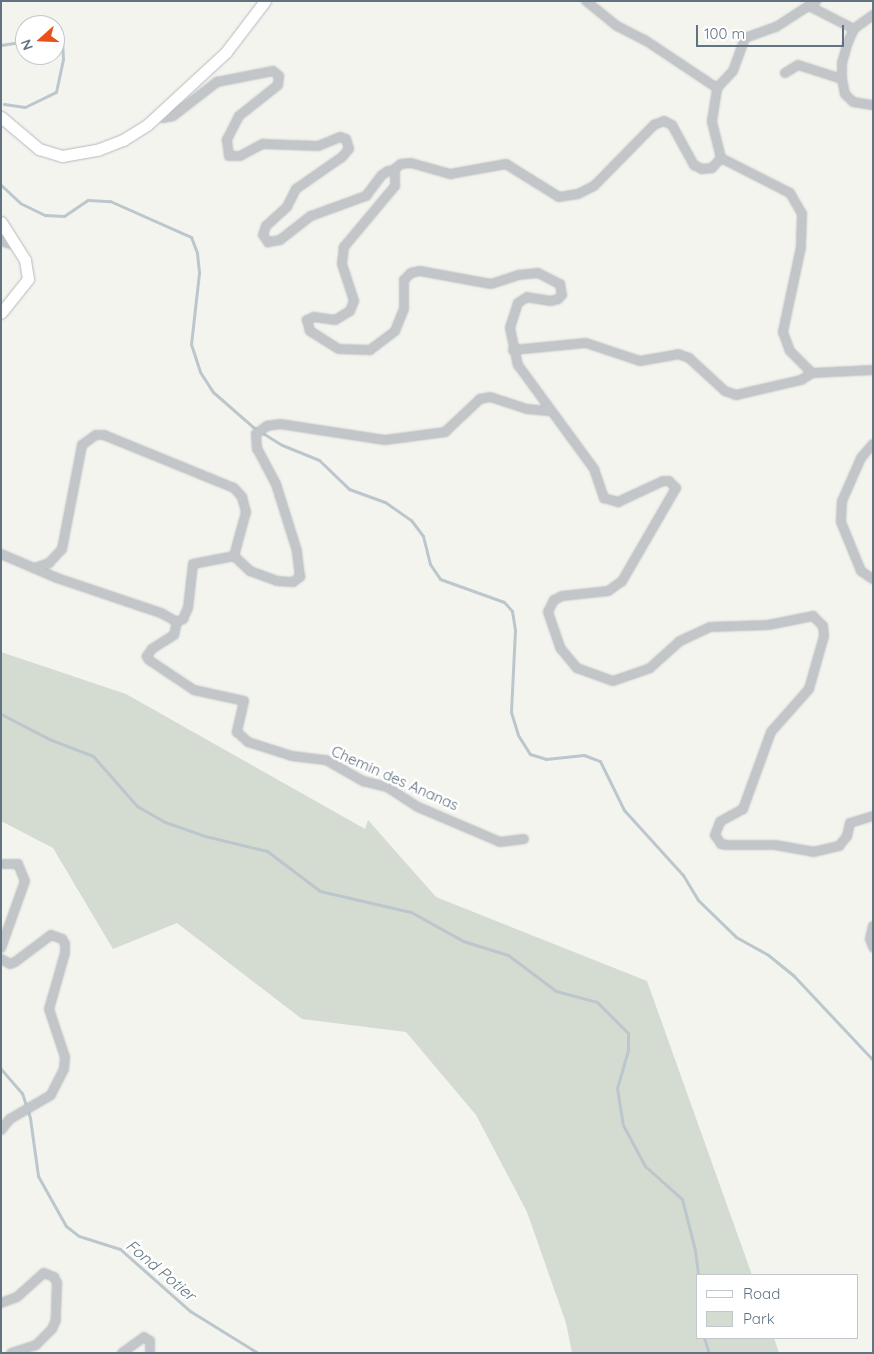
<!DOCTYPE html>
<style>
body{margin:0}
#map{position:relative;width:874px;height:1354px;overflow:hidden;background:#f4f4ef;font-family:Quicksand,sans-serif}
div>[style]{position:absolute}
.green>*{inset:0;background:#d4dbd0}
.stream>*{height:3px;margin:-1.5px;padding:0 1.5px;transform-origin:1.5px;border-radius:1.5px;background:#bbc7cc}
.roads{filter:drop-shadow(0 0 1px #b5b9bd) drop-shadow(0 0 1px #b5b9bd)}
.minor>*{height:8px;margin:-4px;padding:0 4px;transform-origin:4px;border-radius:4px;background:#c3c6c9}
.secondary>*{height:11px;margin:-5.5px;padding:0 5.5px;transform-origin:5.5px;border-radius:5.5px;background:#fff}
span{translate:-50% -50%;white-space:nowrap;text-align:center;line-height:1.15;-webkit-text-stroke:5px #fff;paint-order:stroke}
.street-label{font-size:15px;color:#617281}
.water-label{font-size:16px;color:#5d757f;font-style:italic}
.frame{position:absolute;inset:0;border:2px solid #617281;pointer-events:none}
.legend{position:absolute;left:696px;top:1274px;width:162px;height:65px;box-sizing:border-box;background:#fff;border:1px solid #c0c7cd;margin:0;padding:6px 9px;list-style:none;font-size:15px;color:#617281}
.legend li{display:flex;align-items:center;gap:10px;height:25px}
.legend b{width:25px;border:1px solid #c0c7cd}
.north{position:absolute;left:15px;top:15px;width:50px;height:50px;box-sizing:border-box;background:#fff;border:1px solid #c0c7cd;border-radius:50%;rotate:250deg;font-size:14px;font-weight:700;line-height:20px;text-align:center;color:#617281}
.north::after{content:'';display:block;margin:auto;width:18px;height:22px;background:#e9511a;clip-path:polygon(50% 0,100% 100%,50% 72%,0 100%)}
.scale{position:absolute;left:696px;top:25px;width:148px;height:22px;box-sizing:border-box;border:2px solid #617281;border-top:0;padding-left:6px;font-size:15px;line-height:18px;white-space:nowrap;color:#617281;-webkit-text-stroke:4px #fff;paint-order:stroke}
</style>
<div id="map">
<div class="green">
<i style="clip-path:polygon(1px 652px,126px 694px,365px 829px,368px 820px,436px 897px,647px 981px,752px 1275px,698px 1275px,698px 1338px,774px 1338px,779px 1353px,572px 1353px,566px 1323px,527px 1212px,476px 1115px,406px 1032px,302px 1019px,177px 923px,113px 949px,53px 848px,1px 821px)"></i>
</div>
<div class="stream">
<i style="left:1px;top:45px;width:24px;rotate:-9deg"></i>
<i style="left:4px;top:104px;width:21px;rotate:8deg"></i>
<i style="left:25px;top:107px;width:34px;rotate:-26deg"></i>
<i style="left:56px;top:92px;width:34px;rotate:-78deg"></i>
<i style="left:63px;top:59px;width:17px;rotate:-93deg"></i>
<i style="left:62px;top:42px;width:11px;rotate:-128deg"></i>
<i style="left:1px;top:185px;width:26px;rotate:43deg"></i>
<i style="left:20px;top:203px;width:28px;rotate:26deg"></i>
<i style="left:45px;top:215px;width:19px;rotate:3deg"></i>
<i style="left:64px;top:216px;width:29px;rotate:-34deg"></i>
<i style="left:88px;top:200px;width:22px;rotate:3deg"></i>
<i style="left:110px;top:201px;width:89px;rotate:24deg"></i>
<i style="left:191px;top:237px;width:17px;rotate:69deg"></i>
<i style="left:197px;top:253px;width:20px;rotate:84deg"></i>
<i style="left:199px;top:273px;width:71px;rotate:96.4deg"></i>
<i style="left:191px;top:344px;width:29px;rotate:72deg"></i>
<i style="left:200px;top:372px;width:24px;rotate:57deg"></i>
<i style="left:213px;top:392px;width:53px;rotate:41.2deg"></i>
<i style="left:253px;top:427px;width:34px;rotate:32deg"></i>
<i style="left:282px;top:445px;width:40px;rotate:22deg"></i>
<i style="left:319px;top:460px;width:42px;rotate:44deg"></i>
<i style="left:349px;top:489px;width:38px;rotate:20deg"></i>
<i style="left:385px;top:502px;width:32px;rotate:35deg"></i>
<i style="left:411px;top:520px;width:20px;rotate:53deg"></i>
<i style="left:423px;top:536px;width:29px;rotate:76deg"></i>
<i style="left:430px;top:564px;width:18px;rotate:56deg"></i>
<i style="left:440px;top:579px;width:68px;rotate:19.8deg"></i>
<i style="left:504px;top:602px;width:12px;rotate:48deg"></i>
<i style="left:512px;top:611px;width:19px;rotate:81deg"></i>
<i style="left:515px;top:630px;width:82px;rotate:92.8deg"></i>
<i style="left:511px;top:712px;width:24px;rotate:73deg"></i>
<i style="left:518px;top:735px;width:22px;rotate:58deg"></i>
<i style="left:530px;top:754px;width:17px;rotate:17deg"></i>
<i style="left:546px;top:759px;width:38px;rotate:-6deg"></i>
<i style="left:584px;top:755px;width:17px;rotate:21deg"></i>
<i style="left:600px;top:761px;width:55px;rotate:63.9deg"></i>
<i style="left:624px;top:810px;width:88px;rotate:47.8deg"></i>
<i style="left:683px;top:875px;width:29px;rotate:59deg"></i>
<i style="left:698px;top:900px;width:53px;rotate:44.2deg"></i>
<i style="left:736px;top:937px;width:35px;rotate:29deg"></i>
<i style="left:767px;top:954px;width:35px;rotate:39deg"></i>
<i style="left:794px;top:976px;width:115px;rotate:46.8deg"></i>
<i style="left:1px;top:714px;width:54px;rotate:27.5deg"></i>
<i style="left:49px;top:739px;width:47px;rotate:21.1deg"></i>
<i style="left:93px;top:756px;width:67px;rotate:48.7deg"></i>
<i style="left:137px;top:806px;width:32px;rotate:30deg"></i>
<i style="left:165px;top:822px;width:42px;rotate:19.3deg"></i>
<i style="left:205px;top:836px;width:64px;rotate:13.6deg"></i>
<i style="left:267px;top:851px;width:66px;rotate:37deg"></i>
<i style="left:320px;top:891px;width:93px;rotate:13deg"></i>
<i style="left:411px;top:912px;width:60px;rotate:29.1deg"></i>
<i style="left:463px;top:941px;width:47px;rotate:17.3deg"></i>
<i style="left:508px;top:955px;width:60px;rotate:36.9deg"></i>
<i style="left:556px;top:991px;width:42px;rotate:15deg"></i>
<i style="left:597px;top:1002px;width:44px;rotate:45deg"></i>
<i style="left:628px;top:1033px;width:17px;rotate:90deg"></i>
<i style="left:628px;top:1050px;width:40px;rotate:106deg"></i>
<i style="left:617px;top:1088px;width:37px;rotate:81deg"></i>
<i style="left:623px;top:1125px;width:47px;rotate:61.8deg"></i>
<i style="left:645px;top:1166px;width:50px;rotate:41.7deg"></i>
<i style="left:682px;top:1199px;width:53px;rotate:75.7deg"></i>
<i style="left:695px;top:1250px;width:25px;rotate:83deg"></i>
<i style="left:1px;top:1069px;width:32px;rotate:49deg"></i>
<i style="left:22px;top:1093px;width:26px;rotate:72deg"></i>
<i style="left:30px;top:1118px;width:59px;rotate:82.1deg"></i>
<i style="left:38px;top:1176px;width:57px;rotate:60.8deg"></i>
<i style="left:66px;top:1226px;width:16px;rotate:38deg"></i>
<i style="left:79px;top:1236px;width:43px;rotate:17.6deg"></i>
<i style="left:120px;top:1249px;width:94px;rotate:41.5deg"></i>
<i style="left:190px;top:1311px;width:80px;rotate:31.7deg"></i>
<i style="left:704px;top:1338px;width:16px;rotate:72deg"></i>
</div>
<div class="roads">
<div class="minor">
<i style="left:586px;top:1px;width:40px;rotate:39deg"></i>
<i style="left:617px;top:26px;width:31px;rotate:27deg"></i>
<i style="left:645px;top:40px;width:87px;rotate:33.7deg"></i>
<i style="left:809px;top:6px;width:51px;rotate:27.1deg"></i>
<i style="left:873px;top:15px;width:24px;rotate:144deg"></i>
<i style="left:854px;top:29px;width:14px;rotate:115deg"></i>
<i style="left:848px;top:42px;width:22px;rotate:106deg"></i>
<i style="left:842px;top:63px;width:16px;rotate:90deg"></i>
<i style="left:842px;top:79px;width:15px;rotate:79deg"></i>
<i style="left:845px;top:94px;width:11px;rotate:45deg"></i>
<i style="left:853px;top:102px;width:20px;rotate:9deg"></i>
<i style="left:785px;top:73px;width:15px;rotate:-32deg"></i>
<i style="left:798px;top:65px;width:46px;rotate:17.7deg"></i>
<i style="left:717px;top:88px;width:23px;rotate:-47deg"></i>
<i style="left:733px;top:71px;width:35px;rotate:-70deg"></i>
<i style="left:745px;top:38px;width:33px;rotate:-20deg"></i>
<i style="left:776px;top:27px;width:48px;rotate:-33deg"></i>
<i style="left:158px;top:115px;width:6px;rotate:31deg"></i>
<i style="left:163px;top:118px;width:10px;rotate:-11deg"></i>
<i style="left:173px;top:116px;width:56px;rotate:-37.7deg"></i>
<i style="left:217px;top:82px;width:57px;rotate:-11.1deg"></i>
<i style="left:273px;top:71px;width:8px;rotate:40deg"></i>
<i style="left:279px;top:76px;width:9px;rotate:96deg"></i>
<i style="left:278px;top:85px;width:50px;rotate:141.5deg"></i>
<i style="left:239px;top:116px;width:27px;rotate:117deg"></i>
<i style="left:227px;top:140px;width:16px;rotate:83deg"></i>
<i style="left:229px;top:156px;width:11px"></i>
<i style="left:240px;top:156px;width:26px;rotate:-28deg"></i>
<i style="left:263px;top:144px;width:55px;rotate:2.1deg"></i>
<i style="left:318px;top:146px;width:24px;rotate:-22deg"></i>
<i style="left:340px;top:137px;width:6px;rotate:18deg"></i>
<i style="left:346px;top:139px;width:10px;rotate:73deg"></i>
<i style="left:349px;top:149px;width:11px;rotate:131deg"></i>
<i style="left:342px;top:157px;width:56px;rotate:145.2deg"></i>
<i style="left:296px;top:189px;width:20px;rotate:117deg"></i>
<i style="left:287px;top:207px;width:28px;rotate:138deg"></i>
<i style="left:266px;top:226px;width:9px;rotate:108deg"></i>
<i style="left:263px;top:235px;width:9px;rotate:54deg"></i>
<i style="left:268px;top:242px;width:12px;rotate:-9deg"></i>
<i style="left:280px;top:240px;width:39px;rotate:-38deg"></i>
<i style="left:311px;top:216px;width:59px;rotate:-20deg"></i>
<i style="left:366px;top:196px;width:26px;rotate:-53deg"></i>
<i style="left:382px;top:175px;width:7px;rotate:-34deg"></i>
<i style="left:388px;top:171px;width:7px"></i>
<i style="left:395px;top:171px;width:15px;rotate:90deg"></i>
<i style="left:395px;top:186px;width:80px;rotate:129.9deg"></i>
<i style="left:344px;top:247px;width:17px;rotate:97deg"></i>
<i style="left:342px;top:264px;width:39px;rotate:72deg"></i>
<i style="left:354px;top:301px;width:11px;rotate:112deg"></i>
<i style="left:350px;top:311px;width:17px;rotate:149deg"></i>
<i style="left:335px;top:320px;width:21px;rotate:-172deg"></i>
<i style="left:314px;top:317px;width:8px;rotate:157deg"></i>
<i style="left:307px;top:320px;width:11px;rotate:75deg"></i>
<i style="left:310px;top:331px;width:34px;rotate:32deg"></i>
<i style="left:339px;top:349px;width:31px;rotate:2deg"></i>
<i style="left:370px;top:350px;width:31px;rotate:-37deg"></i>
<i style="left:395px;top:331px;width:24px;rotate:-68deg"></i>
<i style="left:404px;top:309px;width:29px;rotate:-90deg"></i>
<i style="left:404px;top:280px;width:10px;rotate:-45deg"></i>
<i style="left:411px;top:273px;width:9px;rotate:-13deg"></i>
<i style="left:420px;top:271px;width:72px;rotate:10.4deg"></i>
<i style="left:491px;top:284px;width:28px;rotate:-18deg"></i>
<i style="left:518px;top:275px;width:20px;rotate:-6deg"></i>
<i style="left:538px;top:273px;width:25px;rotate:27deg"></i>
<i style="left:560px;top:284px;width:11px;rotate:80deg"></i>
<i style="left:562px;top:295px;width:6px;rotate:135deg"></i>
<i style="left:558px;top:299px;width:7px;rotate:164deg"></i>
<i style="left:551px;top:301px;width:24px;rotate:-171deg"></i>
<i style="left:527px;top:297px;width:11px;rotate:146deg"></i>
<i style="left:518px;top:303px;width:26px;rotate:108deg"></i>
<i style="left:510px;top:328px;width:38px;rotate:78deg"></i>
<i style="left:518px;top:365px;width:129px;rotate:53.8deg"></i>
<i style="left:594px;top:469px;width:31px;rotate:71deg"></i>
<i style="left:604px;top:498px;width:15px;rotate:16deg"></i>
<i style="left:618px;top:502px;width:50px;rotate:-25deg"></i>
<i style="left:663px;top:481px;width:6px"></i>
<i style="left:669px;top:481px;width:10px;rotate:45deg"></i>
<i style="left:676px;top:488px;width:108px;rotate:120.1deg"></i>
<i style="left:622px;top:581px;width:17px;rotate:144deg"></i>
<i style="left:608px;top:591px;width:46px;rotate:173.8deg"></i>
<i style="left:562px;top:596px;width:9px;rotate:153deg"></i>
<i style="left:554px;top:600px;width:13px;rotate:117deg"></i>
<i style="left:548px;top:612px;width:39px;rotate:71deg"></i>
<i style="left:561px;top:649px;width:25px;rotate:50deg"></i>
<i style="left:577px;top:668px;width:38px;rotate:20deg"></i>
<i style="left:613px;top:681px;width:39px;rotate:-19deg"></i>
<i style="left:650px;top:668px;width:40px;rotate:-42deg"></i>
<i style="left:680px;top:641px;width:33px;rotate:-25deg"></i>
<i style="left:710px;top:627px;width:58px;rotate:-2deg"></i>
<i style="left:768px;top:625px;width:46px;rotate:-11.3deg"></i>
<i style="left:813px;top:616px;width:14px;rotate:45deg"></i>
<i style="left:823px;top:626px;width:10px;rotate:84deg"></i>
<i style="left:824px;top:636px;width:55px;rotate:105.8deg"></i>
<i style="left:809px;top:689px;width:57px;rotate:131.5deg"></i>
<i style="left:771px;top:732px;width:82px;rotate:110deg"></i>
<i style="left:743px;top:809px;width:26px;rotate:151deg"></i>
<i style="left:720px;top:822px;width:14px;rotate:111deg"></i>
<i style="left:715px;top:835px;width:11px;rotate:56deg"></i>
<i style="left:721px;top:844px;width:6px;rotate:9deg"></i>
<i style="left:727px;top:845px;width:48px"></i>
<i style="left:775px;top:845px;width:39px;rotate:10deg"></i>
<i style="left:813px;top:852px;width:27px;rotate:-13deg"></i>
<i style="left:839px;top:846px;width:13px;rotate:-51deg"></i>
<i style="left:847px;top:836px;width:13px;rotate:-77deg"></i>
<i style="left:850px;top:823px;width:24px;rotate:-17deg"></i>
<i style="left:721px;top:158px;width:77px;rotate:26.9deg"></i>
<i style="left:790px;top:193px;width:24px;rotate:60deg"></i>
<i style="left:802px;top:214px;width:33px;rotate:92deg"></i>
<i style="left:801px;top:247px;width:87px;rotate:102deg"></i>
<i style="left:783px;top:332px;width:20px;rotate:70deg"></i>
<i style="left:790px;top:351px;width:31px;rotate:45deg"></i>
<i style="left:812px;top:373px;width:61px;rotate:-2.8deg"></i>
<i style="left:393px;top:170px;width:10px;rotate:-37deg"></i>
<i style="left:401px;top:164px;width:10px;rotate:-6deg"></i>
<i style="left:411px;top:163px;width:41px;rotate:15.8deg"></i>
<i style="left:450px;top:174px;width:57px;rotate:-10.1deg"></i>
<i style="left:506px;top:164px;width:62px;rotate:31.9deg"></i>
<i style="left:559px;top:197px;width:19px;rotate:-9deg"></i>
<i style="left:578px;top:194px;width:18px;rotate:-27deg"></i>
<i style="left:594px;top:186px;width:86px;rotate:-45.5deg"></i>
<i style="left:654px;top:125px;width:11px;rotate:-22deg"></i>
<i style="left:664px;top:121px;width:9px;rotate:27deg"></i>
<i style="left:672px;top:125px;width:46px;rotate:61.2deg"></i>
<i style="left:694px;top:165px;width:9px;rotate:27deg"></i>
<i style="left:702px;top:169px;width:10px;rotate:-6deg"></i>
<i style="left:712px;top:168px;width:13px;rotate:-48deg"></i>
<i style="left:721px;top:158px;width:38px;rotate:-104deg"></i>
<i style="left:712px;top:121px;width:33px;rotate:-81deg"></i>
<i style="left:1px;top:241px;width:16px;rotate:18deg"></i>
<i style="left:513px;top:350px;width:73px;rotate:-5.5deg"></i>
<i style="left:586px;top:343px;width:57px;rotate:18.4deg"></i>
<i style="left:640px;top:361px;width:39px;rotate:-10deg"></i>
<i style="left:678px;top:354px;width:12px;rotate:20deg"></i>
<i style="left:689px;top:358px;width:49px;rotate:42.5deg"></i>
<i style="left:725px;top:391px;width:12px;rotate:20deg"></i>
<i style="left:736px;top:395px;width:67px;rotate:-13deg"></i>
<i style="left:801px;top:380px;width:13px;rotate:-32deg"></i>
<i style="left:873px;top:444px;width:18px;rotate:131deg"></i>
<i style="left:861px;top:458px;width:47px;rotate:113.8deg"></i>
<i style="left:842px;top:501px;width:21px;rotate:93deg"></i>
<i style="left:841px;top:522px;width:53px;rotate:67.8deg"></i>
<i style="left:861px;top:571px;width:14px;rotate:34deg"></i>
<i style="left:1px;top:554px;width:61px;rotate:23.2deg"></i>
<i style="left:57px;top:578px;width:110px;rotate:18.6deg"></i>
<i style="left:161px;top:613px;width:18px;rotate:29deg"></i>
<i style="left:177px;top:622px;width:7px;rotate:-27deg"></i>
<i style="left:183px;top:619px;width:12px;rotate:-66deg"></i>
<i style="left:188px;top:608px;width:44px;rotate:-83.5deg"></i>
<i style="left:193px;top:564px;width:42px;rotate:-11deg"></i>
<i style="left:234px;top:556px;width:22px;rotate:43deg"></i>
<i style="left:250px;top:571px;width:29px;rotate:20deg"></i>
<i style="left:277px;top:581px;width:16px;rotate:4deg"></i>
<i style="left:293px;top:582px;width:9px;rotate:-36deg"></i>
<i style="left:300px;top:577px;width:26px;rotate:-97deg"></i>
<i style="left:297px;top:551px;width:70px;rotate:-107.4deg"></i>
<i style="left:276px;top:484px;width:40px;rotate:-118deg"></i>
<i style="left:257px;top:449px;width:15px;rotate:-94deg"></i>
<i style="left:256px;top:434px;width:14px;rotate:-36deg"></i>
<i style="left:267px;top:426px;width:13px;rotate:-9deg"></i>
<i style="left:280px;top:424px;width:106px;rotate:8.7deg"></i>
<i style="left:385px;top:440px;width:61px;rotate:-7.6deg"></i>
<i style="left:445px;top:432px;width:48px;rotate:-43.3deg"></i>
<i style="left:480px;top:399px;width:10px;rotate:-11deg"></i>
<i style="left:490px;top:397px;width:39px;rotate:18deg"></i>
<i style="left:527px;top:409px;width:22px;rotate:5deg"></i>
<i style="left:34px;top:568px;width:16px;rotate:-18deg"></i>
<i style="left:49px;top:563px;width:19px;rotate:-47deg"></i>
<i style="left:62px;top:549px;width:106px;rotate:-79.1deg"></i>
<i style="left:82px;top:445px;width:17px;rotate:-36deg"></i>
<i style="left:96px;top:435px;width:8px"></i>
<i style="left:104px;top:435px;width:140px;rotate:22.2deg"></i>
<i style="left:234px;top:488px;width:12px;rotate:48deg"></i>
<i style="left:242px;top:497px;width:16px;rotate:75deg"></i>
<i style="left:246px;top:512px;width:46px;rotate:105.3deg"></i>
<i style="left:177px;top:622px;width:13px;rotate:103deg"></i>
<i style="left:174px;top:635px;width:26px;rotate:148deg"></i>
<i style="left:152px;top:649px;width:9px;rotate:126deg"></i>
<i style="left:147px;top:656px;width:4px;rotate:63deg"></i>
<i style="left:149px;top:660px;width:54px;rotate:33.7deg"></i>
<i style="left:194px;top:690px;width:51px;rotate:12.4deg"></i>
<i style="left:244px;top:701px;width:32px;rotate:103deg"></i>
<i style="left:237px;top:732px;width:15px;rotate:42deg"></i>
<i style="left:248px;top:742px;width:46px;rotate:17.7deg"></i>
<i style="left:292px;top:756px;width:34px;rotate:7deg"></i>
<i style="left:326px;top:760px;width:43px;rotate:29.6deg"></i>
<i style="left:363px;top:781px;width:25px;rotate:14deg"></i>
<i style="left:387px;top:787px;width:37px;rotate:33deg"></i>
<i style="left:418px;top:807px;width:89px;rotate:23.1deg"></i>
<i style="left:500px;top:842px;width:24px;rotate:-7deg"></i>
<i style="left:1px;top:864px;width:17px"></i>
<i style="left:18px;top:864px;width:18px;rotate:68deg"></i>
<i style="left:25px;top:881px;width:71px;rotate:109.7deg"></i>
<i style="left:873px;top:926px;width:13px;rotate:103deg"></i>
<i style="left:870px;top:939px;width:9px;rotate:69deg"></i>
<i style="left:1px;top:959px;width:10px;rotate:29deg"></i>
<i style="left:10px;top:964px;width:5px;rotate:-22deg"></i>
<i style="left:15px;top:962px;width:45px;rotate:-36.9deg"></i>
<i style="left:51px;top:935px;width:12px;rotate:20deg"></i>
<i style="left:62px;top:939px;width:6px;rotate:59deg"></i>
<i style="left:65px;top:944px;width:9px;rotate:90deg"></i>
<i style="left:65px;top:953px;width:58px;rotate:105.9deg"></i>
<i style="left:49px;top:1009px;width:51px;rotate:71.6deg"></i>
<i style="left:65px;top:1057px;width:12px;rotate:95deg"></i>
<i style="left:64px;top:1069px;width:29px;rotate:117deg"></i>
<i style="left:51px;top:1095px;width:48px;rotate:149.7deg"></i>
<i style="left:10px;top:1119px;width:14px;rotate:129deg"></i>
<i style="left:1px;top:1303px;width:17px;rotate:-21deg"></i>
<i style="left:17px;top:1297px;width:36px;rotate:-42deg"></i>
<i style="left:44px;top:1273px;width:11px;rotate:22deg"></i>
<i style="left:54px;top:1277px;width:7px;rotate:63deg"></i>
<i style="left:57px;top:1283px;width:37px;rotate:92deg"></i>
<i style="left:56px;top:1320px;width:10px;rotate:114deg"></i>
<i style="left:52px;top:1329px;width:23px;rotate:135deg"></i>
<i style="left:36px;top:1345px;width:26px;rotate:162deg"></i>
<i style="left:122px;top:1353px;width:27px;rotate:-36deg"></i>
<i style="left:144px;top:1337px;width:7px;rotate:34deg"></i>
<i style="left:150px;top:1341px;width:12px;rotate:90deg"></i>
</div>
<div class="secondary">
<i style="left:1px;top:117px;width:50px;rotate:40.1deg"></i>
<i style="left:39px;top:149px;width:24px;rotate:17deg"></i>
<i style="left:62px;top:156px;width:36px;rotate:-10deg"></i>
<i style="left:97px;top:150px;width:28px;rotate:-21deg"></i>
<i style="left:123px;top:140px;width:28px;rotate:-32deg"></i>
<i style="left:147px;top:125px;width:108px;rotate:-42.7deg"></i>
<i style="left:226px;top:52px;width:64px;rotate:-52.6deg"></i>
<i style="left:1px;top:222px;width:45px;rotate:57.7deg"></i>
<i style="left:25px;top:260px;width:19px;rotate:81deg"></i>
<i style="left:28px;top:279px;width:43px;rotate:128.5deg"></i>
</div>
</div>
<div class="street-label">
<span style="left:395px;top:778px;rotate:24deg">Chemin des Ananas</span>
</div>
<div class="water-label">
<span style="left:161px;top:1270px;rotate:40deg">Fond Potier</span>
</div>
<div class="frame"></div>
<ul class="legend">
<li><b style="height:6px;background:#fff"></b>Road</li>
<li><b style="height:14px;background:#d4dbd0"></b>Park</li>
</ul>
<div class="north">N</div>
<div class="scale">100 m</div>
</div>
